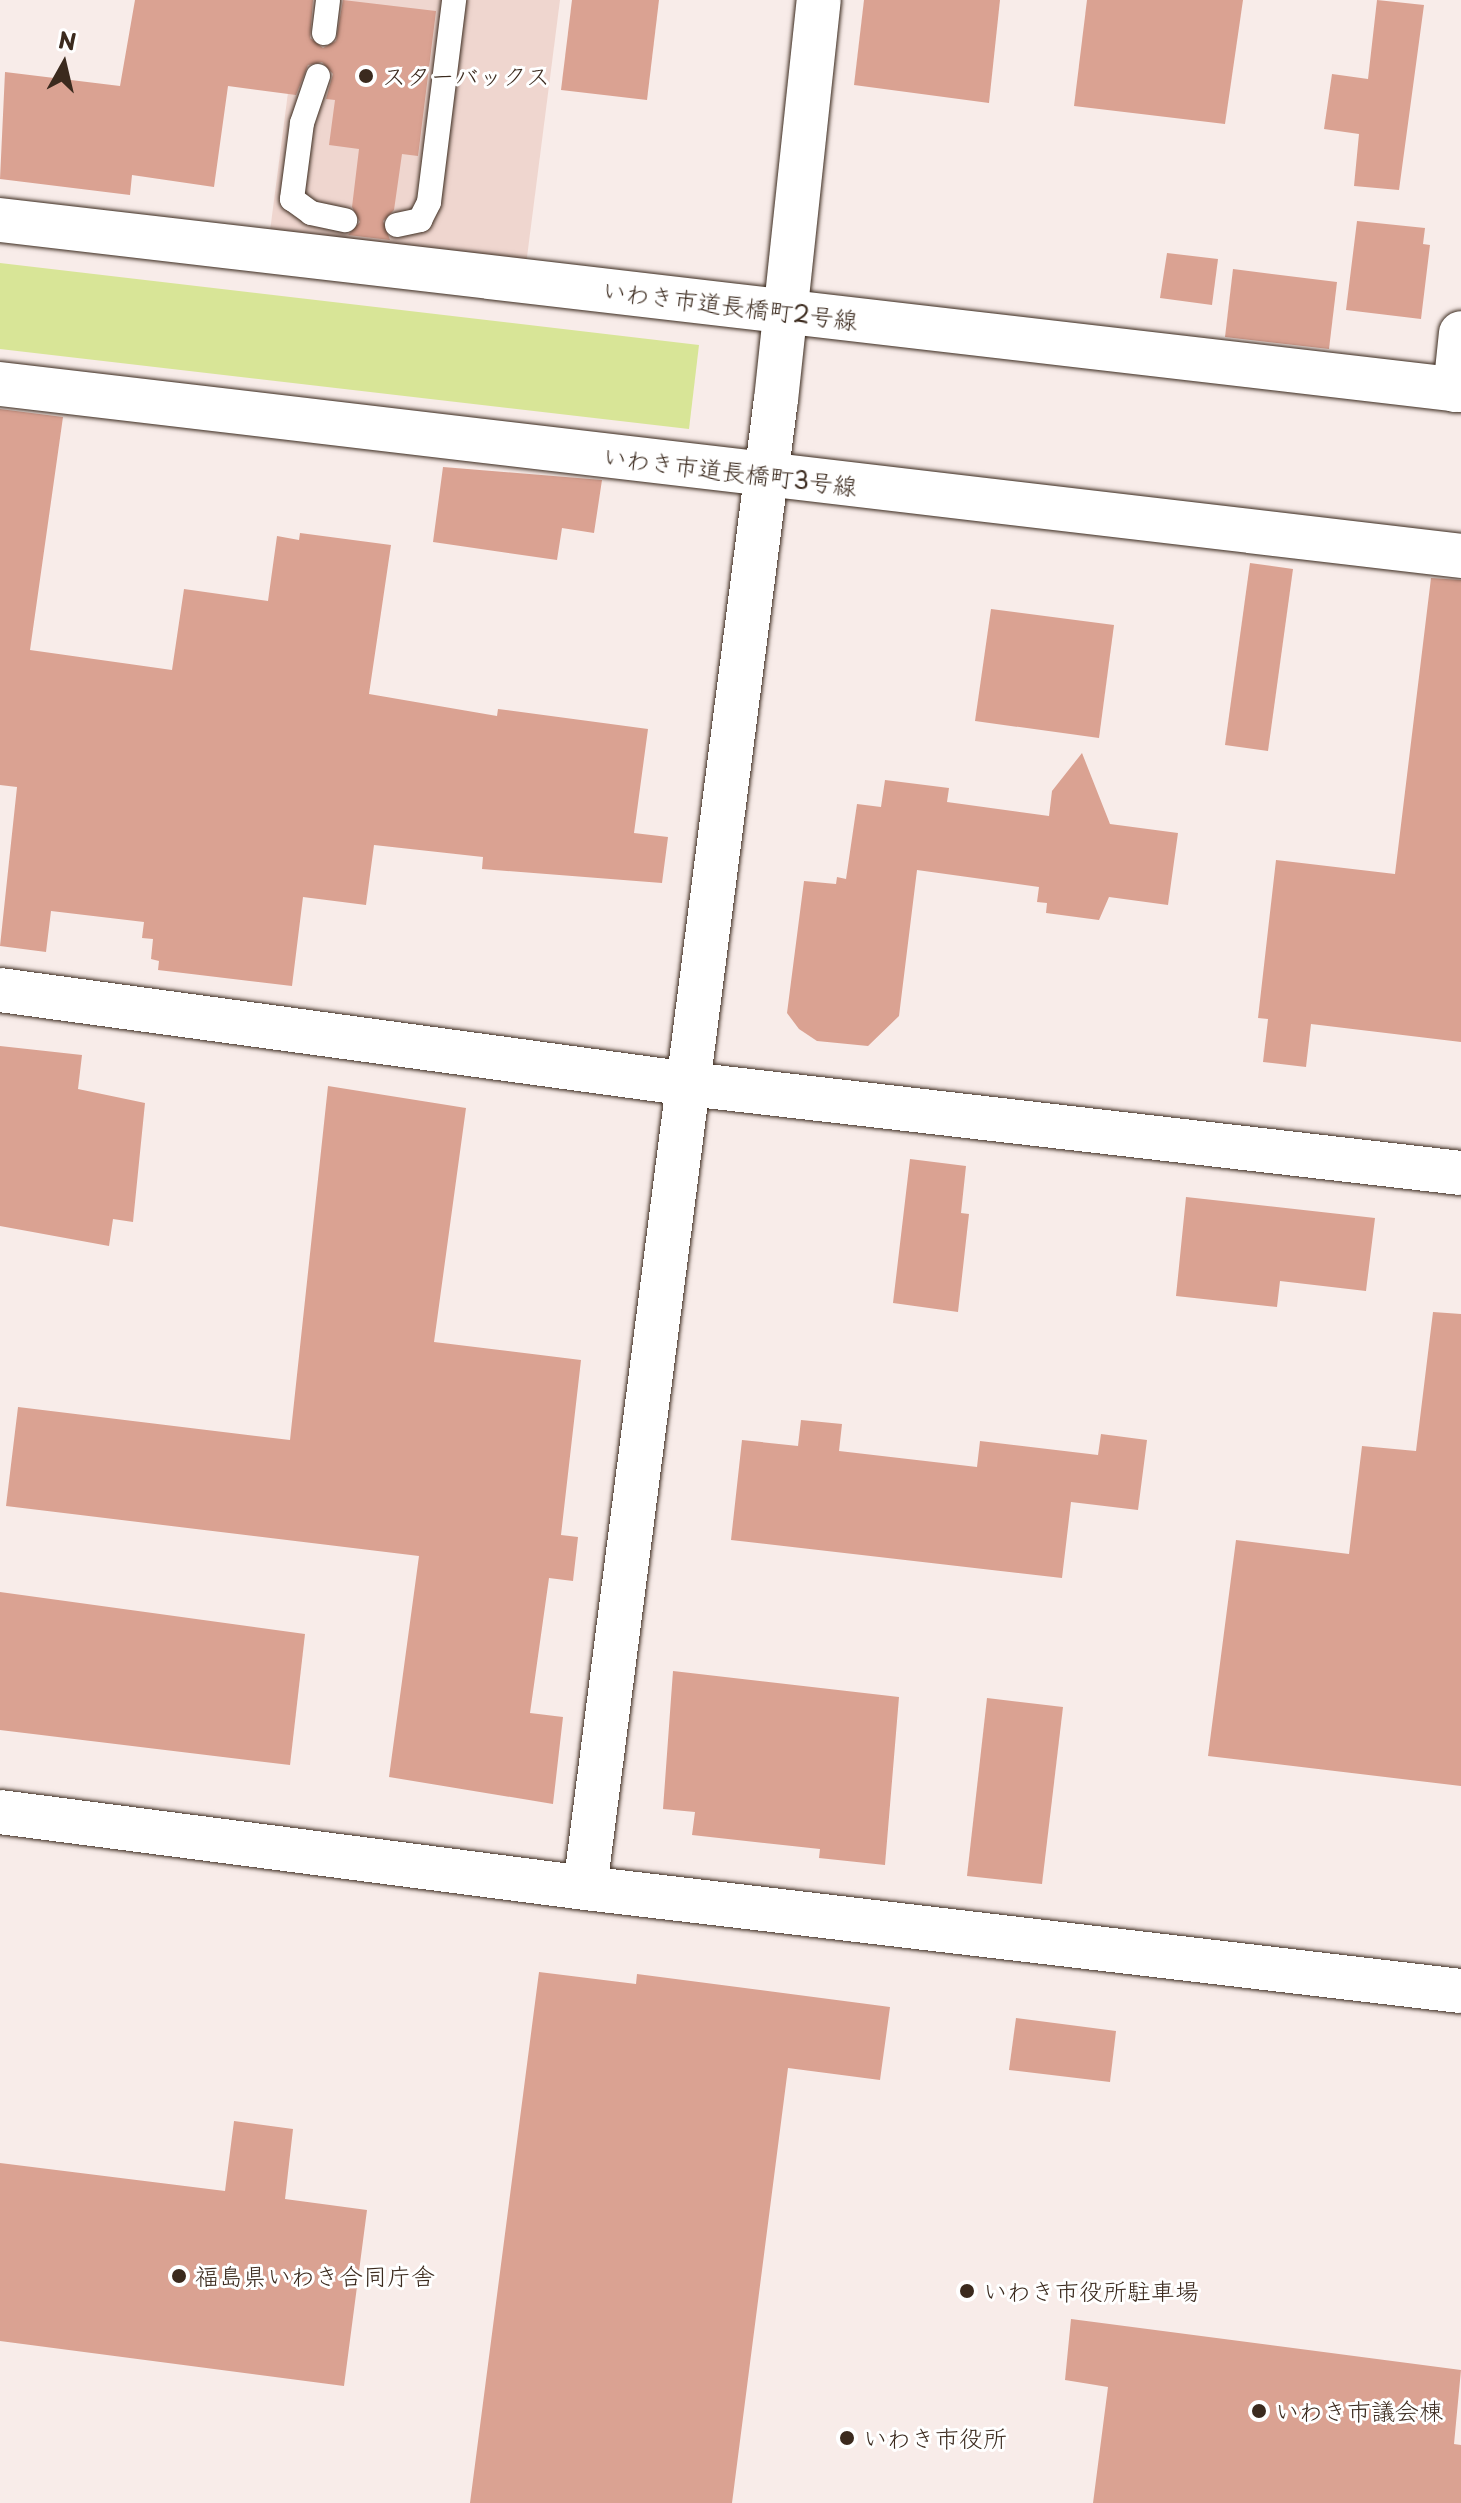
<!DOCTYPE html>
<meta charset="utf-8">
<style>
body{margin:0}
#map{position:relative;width:1461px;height:2503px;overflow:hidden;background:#f8ece9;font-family:"Playpen Sans","Klee One",sans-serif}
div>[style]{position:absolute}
.built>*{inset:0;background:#efd6cf}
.green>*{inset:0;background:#d8e597}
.building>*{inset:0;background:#daa292}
.roads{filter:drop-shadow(0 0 2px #3b2a1e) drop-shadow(0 0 2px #3b2a1e)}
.service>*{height:24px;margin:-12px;padding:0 12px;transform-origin:12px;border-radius:12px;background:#fff}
.minor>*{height:44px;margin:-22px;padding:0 22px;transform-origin:22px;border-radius:22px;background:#fff}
.tertiary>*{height:44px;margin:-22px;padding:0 22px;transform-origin:22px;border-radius:22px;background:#fff}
.dots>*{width:22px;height:22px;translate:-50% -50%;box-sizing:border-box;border:4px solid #fff;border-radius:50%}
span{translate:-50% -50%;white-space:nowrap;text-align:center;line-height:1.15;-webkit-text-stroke:6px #fff;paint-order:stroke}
.poi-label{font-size:24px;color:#3b2a1e}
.left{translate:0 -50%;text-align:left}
.street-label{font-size:24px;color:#3b2a1e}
.north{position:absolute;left:24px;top:24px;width:80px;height:80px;-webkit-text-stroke:6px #fff;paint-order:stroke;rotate:8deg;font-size:22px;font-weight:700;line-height:32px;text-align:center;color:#3b2a1e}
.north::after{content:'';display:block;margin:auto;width:28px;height:36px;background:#3b2a1e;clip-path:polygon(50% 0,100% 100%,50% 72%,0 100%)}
</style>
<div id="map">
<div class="built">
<i style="clip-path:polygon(300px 0,560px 0,526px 265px,270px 231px)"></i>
</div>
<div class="green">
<i style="clip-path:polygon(0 263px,699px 345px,689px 429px,0 349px)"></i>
</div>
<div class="building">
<i style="clip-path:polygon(135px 0,313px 0,310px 38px,323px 48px,336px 41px,343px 0,436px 11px,418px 156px,402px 154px,394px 210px,383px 221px,390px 240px,348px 235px,360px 222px,352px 207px,359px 149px,329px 145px,335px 100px,326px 99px,333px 74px,322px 62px,308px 65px,296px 95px,228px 86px,214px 187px,132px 175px,130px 195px,0 179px,5px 72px,120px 86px)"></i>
<i style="clip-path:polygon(572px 0,659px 0,647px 100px,561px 90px)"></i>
<i style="clip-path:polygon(864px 0,1000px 0,989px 103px,854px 85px)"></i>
<i style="clip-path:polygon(1087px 0,1243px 0,1225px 124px,1074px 106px)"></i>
<i style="clip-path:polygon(1377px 0,1424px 5px,1399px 190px,1354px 186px,1359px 134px,1324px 129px,1332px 74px,1368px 79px)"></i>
<i style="clip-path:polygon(1357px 221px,1425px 228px,1423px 244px,1430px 245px,1421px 319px,1346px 310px)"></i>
<i style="clip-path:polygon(1167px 253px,1218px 259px,1212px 305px,1160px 298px)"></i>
<i style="clip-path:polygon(1233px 269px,1337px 282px,1329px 349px,1225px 337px)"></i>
<i style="clip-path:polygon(0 409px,63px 417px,30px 650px,172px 670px,184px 589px,268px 601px,277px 536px,299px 540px,300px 533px,391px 545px,369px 694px,497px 716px,498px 709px,648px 729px,634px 833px,668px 837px,662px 883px,482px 869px,483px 857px,374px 845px,366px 905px,303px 897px,292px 986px,158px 970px,159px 961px,151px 959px,153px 939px,142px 938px,144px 922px,51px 911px,46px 952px,0 946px,17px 787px,0 785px)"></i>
<i style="clip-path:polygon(443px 467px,602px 480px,594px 533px,562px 528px,557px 560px,433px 542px)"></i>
<i style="clip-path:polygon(1250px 563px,1293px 569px,1268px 751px,1225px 745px)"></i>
<i style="clip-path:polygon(1431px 578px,1461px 580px,1461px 1042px,1311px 1024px,1306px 1067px,1263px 1062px,1268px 1019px,1258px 1018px,1276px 860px,1395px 874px)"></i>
<i style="clip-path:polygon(991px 609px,1114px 625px,1099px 738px,975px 721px)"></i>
<i style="clip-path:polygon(1082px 753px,1110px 824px,1178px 833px,1168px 905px,1109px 897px,1099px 920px,1046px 913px,1047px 903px,1037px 902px,1039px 887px,917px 870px,899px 1016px,868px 1046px,817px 1041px,799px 1029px,787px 1013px,804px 881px,836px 884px,837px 877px,846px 879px,857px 804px,881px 807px,885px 780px,949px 788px,947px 802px,1049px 816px,1052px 791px)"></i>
<i style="clip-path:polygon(0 1046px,82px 1055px,78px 1089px,145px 1103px,133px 1222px,113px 1219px,109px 1246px,0 1226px)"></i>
<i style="clip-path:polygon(328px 1086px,466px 1108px,434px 1342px,581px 1360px,561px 1535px,578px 1537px,573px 1581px,549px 1578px,530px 1713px,563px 1717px,553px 1804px,389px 1777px,419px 1556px,6px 1506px,18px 1407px,290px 1440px)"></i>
<i style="clip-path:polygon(910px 1159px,966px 1166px,961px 1213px,969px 1214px,958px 1312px,893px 1303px)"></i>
<i style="clip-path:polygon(1186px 1197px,1375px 1218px,1366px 1291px,1280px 1281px,1277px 1307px,1176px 1296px)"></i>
<i style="clip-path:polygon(1433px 1312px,1461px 1314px,1461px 1786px,1208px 1756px,1236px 1540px,1349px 1554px,1362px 1446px,1416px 1451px)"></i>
<i style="clip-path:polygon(801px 1420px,842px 1424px,839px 1451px,977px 1467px,980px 1441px,1098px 1455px,1101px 1434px,1147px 1440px,1138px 1510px,1071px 1502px,1062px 1578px,731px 1540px,742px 1440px,798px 1446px)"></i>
<i style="clip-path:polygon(0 1592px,305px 1634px,290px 1765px,0 1730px)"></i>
<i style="clip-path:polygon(673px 1671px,899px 1697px,885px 1865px,819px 1858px,820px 1849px,692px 1835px,695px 1812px,663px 1809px)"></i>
<i style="clip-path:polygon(987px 1698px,1063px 1707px,1042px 1884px,967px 1876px)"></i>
<i style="clip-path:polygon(539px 1972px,636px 1984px,637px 1974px,890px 2007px,880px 2080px,788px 2068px,732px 2503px,470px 2503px)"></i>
<i style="clip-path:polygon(1016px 2018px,1116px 2031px,1110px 2082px,1009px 2070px)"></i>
<i style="clip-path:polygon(234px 2121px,293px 2129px,285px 2199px,367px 2210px,344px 2386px,0 2341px,0 2163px,225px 2191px)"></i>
<i style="clip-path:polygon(1071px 2319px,1461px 2370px,1454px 2444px,1461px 2445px,1461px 2503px,1093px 2503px,1108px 2387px,1065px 2380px)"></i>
</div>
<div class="roads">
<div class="service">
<i style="left:324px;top:33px;width:33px;rotate:-83deg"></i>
<i style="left:318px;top:76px;width:50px;rotate:108.8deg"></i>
<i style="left:302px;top:123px;width:77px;rotate:97.5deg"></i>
<i style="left:292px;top:199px;width:24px;rotate:36deg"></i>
<i style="left:311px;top:213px;width:35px;rotate:12deg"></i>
<i style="left:397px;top:225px;width:24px;rotate:-12deg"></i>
<i style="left:420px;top:220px;width:20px;rotate:-63deg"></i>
<i style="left:429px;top:202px;width:204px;rotate:-82.9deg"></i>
</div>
<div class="minor">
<i style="left:0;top:220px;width:1471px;rotate:6.64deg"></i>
<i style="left:0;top:384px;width:1471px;rotate:6.71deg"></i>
<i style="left:1455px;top:390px;width:57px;rotate:-84deg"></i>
<i style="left:585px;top:1888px;width:1500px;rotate:-82.69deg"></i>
<i style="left:776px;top:400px;width:402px;rotate:-83.9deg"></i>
</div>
<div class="tertiary">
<i style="left:0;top:990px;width:695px;rotate:7.77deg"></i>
<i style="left:689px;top:1084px;width:777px;rotate:6.58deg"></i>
<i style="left:0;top:1812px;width:590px;rotate:7.4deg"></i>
<i style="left:585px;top:1888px;width:882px;rotate:6.71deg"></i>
</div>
</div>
<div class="dots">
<i style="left:366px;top:76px;background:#3b2a1e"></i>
<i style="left:179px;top:2276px;background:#3b2a1e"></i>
<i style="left:967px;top:2291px;background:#3b2a1e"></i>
<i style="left:1259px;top:2411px;background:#3b2a1e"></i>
<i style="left:847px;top:2438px;background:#3b2a1e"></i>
</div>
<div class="poi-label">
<span class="left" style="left:382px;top:76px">スターバックス</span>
<span class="left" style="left:195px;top:2276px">福島県いわき合同庁舎</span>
<span class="left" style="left:983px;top:2291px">いわき市役所駐車場</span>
<span class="left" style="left:1275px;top:2411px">いわき市議会棟</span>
<span class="left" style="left:863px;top:2438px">いわき市役所</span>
</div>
<div class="street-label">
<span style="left:730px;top:305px;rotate:7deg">いわき市道長橋町2号線</span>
<span style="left:730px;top:471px;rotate:7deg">いわき市道長橋町3号線</span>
</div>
<div class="north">N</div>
</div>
